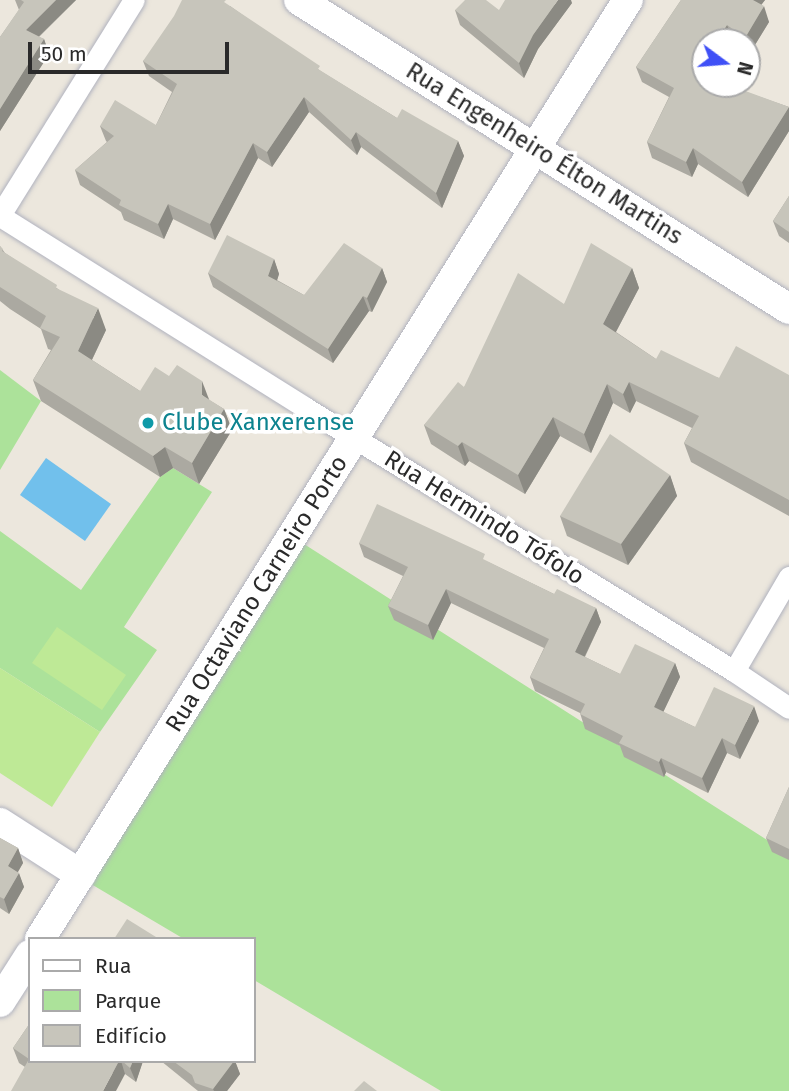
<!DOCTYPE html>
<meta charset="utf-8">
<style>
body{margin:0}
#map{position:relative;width:789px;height:1091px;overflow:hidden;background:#ece7dd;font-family:"Fira Sans",sans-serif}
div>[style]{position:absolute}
.green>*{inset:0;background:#ace29a}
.pitch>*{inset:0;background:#bee996}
.water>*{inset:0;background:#71c0ec}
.roads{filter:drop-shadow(0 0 2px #b0b2be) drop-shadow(0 0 2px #b0b2be)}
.street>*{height:21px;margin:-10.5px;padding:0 10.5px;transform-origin:10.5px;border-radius:10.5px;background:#fff}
.secondary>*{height:30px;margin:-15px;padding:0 15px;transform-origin:15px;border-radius:15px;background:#fff}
.wall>*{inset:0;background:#aba9a1}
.shaded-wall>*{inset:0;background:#8b8a83}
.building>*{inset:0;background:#c7c5bb}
.dots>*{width:19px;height:19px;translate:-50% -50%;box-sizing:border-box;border:4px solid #fff;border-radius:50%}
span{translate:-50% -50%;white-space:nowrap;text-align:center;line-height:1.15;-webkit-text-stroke:7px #fff;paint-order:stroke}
.street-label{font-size:24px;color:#2a2a2a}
.culture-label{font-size:24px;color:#0d838f}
.left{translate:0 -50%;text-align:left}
.legend{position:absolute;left:28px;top:937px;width:228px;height:126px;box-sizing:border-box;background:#fff;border:2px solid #aaa;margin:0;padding:9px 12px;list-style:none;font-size:21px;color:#2a2a2a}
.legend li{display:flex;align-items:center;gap:14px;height:35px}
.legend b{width:35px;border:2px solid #aaa}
.north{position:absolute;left:691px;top:28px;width:70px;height:70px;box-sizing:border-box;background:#fff;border:2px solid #aaa;border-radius:50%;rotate:106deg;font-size:19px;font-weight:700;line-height:28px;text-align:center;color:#2a2a2a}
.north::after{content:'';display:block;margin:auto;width:24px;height:32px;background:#3f50f6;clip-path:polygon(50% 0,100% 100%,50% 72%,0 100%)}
.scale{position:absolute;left:28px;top:42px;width:201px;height:32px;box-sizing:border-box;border:4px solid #2a2a2a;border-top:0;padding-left:9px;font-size:21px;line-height:24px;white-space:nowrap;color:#2a2a2a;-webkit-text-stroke:5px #fff;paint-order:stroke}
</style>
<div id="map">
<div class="green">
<i style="clip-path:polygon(0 370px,41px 401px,0 470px)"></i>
<i style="clip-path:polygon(173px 468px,212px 492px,124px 627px,157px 650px,100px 732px,0 668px,0 531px,81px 590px,160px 477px)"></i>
<i style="clip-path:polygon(304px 544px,789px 854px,789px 1091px,441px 1091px,254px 980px,254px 939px,184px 939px,91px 884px)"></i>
</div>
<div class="pitch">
<i style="clip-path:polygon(57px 627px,126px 675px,102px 710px,32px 663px)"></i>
<i style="clip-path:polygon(0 668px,100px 732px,52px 807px,0 773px)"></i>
</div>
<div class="water">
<i style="clip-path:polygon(46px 458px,111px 504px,85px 541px,20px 495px)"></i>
</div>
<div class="roads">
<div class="street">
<i style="left:0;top:215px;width:253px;rotate:-58.1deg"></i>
<i style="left:0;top:216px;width:359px;rotate:32.1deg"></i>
<i style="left:304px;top:407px;width:505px;rotate:31.55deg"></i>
<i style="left:734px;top:671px;width:66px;rotate:33.9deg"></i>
<i style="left:734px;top:671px;width:109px;rotate:-59.7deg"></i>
</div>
<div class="secondary">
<i style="left:299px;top:0;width:579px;rotate:32.24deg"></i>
<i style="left:0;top:823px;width:96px;rotate:32.7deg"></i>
<i style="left:40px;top:939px;width:1108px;rotate:-57.95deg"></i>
<i style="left:0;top:1002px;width:56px;rotate:-57.4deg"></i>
</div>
</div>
<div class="wall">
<i style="clip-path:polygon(15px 0,76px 0,39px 37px,44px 39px,49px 54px,0 131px,0 37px,19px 10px)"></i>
<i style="clip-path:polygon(681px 0,765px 0,761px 5px,769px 22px,750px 53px,747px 51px,747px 42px,735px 42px,733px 40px,705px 42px,705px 84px,743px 91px,789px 107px,789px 131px,748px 197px,698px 164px,692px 177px,652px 158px,647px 142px,669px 97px,642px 82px,636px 67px)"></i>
<i style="clip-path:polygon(572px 3px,538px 49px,524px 78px,460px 25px,455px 10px,499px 10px)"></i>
<i style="clip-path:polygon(230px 6px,322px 72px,397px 118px,458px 141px,464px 156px,442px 208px,361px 147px,357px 155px,309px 112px,272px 167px,258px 158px,215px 240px,173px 219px,164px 239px,124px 220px,121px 212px,80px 185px,75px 170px,107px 142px,106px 141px,100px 126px,156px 125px,172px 92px,149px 76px,143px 61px)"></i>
<i style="clip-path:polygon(789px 196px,789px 243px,779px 236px,773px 221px)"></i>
<i style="clip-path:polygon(0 246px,5px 253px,58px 289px,106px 330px,92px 360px,140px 391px,209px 400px,224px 409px,232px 430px,199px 484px,173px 468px,160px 477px,41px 401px,33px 380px,51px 350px,48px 349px,41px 329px,10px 309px,0 301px)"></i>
<i style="clip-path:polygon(274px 259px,279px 274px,277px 280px,304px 295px,382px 268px,387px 282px,372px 312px,369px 311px,333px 363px,213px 287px,208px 273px)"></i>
<i style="clip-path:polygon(632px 268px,639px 288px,616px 332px,656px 359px,719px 378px,789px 375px,789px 516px,691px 462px,684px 443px,692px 428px,636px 401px,630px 413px,613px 403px,591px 453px,560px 436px,525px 494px,469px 461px,465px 466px,431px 444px,424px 425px,464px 387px,564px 304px)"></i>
<i style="clip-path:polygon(670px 475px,677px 496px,628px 565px,567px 536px,560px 516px)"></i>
<i style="clip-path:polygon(359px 543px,488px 562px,554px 594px,596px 608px,601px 622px,585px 657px,620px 674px,675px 663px,680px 677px,663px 712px,695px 727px,759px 721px,740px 759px,727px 753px,708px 793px,666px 772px,664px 777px,624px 757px,620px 746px,585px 729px,580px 713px,535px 691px,530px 677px,544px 648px,451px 603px,433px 640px,394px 620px,388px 606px,403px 576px,364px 557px)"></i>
<i style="clip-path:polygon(789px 787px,789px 860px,772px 852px,766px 838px)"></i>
<i style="clip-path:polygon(0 838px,18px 848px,23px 863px,18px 872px,24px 887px,9px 914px,0 908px)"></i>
<i style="clip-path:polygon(30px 1023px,30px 1061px,143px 1061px,136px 1082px,125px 1074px,25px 1067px,19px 1063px,13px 1048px)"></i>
<i style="clip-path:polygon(161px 1061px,235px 1061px,240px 1074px,227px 1091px,198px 1091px)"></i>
</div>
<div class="shaded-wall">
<i style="clip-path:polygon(56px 0,76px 0,31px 44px,26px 30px)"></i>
<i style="clip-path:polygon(558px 0,571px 0,572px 3px,538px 49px,524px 78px,519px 63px,533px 35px)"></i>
<i style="clip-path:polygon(751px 0,765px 0,755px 13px)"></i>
<i style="clip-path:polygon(764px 6px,769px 22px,750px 53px,745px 38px)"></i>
<i style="clip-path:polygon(727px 25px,733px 40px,732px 42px,716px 42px)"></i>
<i style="clip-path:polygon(44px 39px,49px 54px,0 131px,0 109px)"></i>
<i style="clip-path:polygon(705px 57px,705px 81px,699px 66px)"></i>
<i style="clip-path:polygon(304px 97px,309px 112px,272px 167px,267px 152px)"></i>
<i style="clip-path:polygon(789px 107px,789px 131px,748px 197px,742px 182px)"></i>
<i style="clip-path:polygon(356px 132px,361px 147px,357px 155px,351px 140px)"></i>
<i style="clip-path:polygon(458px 141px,464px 156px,442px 208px,436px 193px)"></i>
<i style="clip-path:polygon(253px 143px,258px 158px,215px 240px,210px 224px)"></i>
<i style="clip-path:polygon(693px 148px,698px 164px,692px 177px,686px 162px)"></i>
<i style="clip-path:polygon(168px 204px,173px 219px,164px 239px,158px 224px)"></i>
<i style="clip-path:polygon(274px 259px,279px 274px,274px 290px,268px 276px)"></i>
<i style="clip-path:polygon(382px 268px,387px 282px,372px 312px,367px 298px)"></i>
<i style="clip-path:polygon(632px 268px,639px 288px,610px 343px,603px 324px)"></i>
<i style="clip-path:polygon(363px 296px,369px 311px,333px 363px,328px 349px)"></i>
<i style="clip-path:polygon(98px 308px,106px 330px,86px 372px,78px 351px)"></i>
<i style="clip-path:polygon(202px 381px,210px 402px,202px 395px)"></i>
<i style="clip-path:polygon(629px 382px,636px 401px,630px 413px,623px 394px)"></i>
<i style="clip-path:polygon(607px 384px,613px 403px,591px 453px,584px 434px)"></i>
<i style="clip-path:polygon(224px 409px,232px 430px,199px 484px,192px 463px)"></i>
<i style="clip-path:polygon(553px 417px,560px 436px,525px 494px,518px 475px)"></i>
<i style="clip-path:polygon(462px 442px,469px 461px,465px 466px,458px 446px)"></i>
<i style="clip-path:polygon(165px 447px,173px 468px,160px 477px,153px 456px)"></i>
<i style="clip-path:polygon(670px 475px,677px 496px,628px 565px,621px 544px)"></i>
<i style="clip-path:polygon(446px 589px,451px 603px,433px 640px,428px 625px)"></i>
<i style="clip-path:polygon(596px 608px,601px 622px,580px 666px,575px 652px)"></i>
<i style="clip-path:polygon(675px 663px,680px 677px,659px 721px,654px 707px)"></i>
<i style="clip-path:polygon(754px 706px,759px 721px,740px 759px,735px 745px)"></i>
<i style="clip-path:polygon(722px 738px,727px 753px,708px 793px,702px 778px)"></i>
<i style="clip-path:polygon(661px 758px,666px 772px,664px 777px,659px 762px)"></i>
<i style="clip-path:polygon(18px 848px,23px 863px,13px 880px,8px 866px)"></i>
<i style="clip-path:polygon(19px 873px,24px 887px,9px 914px,4px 899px)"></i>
<i style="clip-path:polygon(119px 1061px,121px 1061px,125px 1074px,116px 1091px,103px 1091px)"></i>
<i style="clip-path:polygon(133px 1061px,143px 1061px,136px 1082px,130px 1068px)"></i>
<i style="clip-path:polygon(234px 1061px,235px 1061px,240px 1074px,227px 1091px,214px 1091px,213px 1089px)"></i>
</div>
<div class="building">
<i style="clip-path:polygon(21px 0,56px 0,26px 30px,44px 39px,0 109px,0 37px,24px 2px)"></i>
<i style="clip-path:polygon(182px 0,226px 0,224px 2px,320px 66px,318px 69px,397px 118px,402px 109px,458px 141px,436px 193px,356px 132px,351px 140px,304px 97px,267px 152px,253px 143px,210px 224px,168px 204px,158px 224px,119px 205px,121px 200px,75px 170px,114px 136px,100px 126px,115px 100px,156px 125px,177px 84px,143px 61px,174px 16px)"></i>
<i style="clip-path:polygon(465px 0,486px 0,499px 10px,505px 0,558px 0,533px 35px,519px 63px,455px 10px)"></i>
<i style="clip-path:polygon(681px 0,753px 0,764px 6px,745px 38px,727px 25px,716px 42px,705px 42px,705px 57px,699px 66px,705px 68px,705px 84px,737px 84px,742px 86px,740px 89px,789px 107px,742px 182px,693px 148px,686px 162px,647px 142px,674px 88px,636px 67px)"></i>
<i style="clip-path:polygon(789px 196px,789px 232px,773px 221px)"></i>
<i style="clip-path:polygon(227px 235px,274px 259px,268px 276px,304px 295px,344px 243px,382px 268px,367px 298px,363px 296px,328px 349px,208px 273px)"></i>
<i style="clip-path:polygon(591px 243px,632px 268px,603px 324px,656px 359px,661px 350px,719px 378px,736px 346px,789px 375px,789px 500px,684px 443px,699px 416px,629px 382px,623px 394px,607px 384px,584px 434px,553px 417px,518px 475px,462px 442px,458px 446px,424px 425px,458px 382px,464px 387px,518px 273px,564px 304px)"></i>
<i style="clip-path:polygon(0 246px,3px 249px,2px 251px,57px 285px,56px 288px,98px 308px,78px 351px,140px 391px,155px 367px,169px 376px,177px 365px,202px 381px,202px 395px,224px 409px,192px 463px,165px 447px,153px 456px,33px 380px,60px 337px,40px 328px,46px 316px,0 287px)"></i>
<i style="clip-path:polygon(610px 434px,670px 475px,621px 544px,560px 516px)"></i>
<i style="clip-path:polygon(377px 504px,485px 554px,483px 559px,554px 594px,557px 589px,596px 608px,575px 652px,620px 674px,635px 644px,675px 663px,654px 707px,695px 727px,714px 687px,754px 706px,735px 745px,722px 738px,702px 778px,661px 758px,659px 762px,619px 743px,623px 736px,580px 714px,585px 704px,530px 677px,549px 639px,446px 589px,428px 625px,388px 606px,408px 567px,359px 543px)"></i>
<i style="clip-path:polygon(789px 787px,789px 849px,766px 838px)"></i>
<i style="clip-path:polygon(0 838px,18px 848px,8px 866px,19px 873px,4px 899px,0 897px)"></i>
<i style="clip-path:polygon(127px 919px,156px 937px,155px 939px,114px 939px)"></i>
<i style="clip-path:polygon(30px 1023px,30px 1061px,119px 1061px,103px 1091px,11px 1091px,29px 1059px,13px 1048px)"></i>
<i style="clip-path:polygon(122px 1061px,133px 1061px,130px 1068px)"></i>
<i style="clip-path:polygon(173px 1061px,234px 1061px,213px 1089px,195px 1083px,192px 1075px)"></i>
<i style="clip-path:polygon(364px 1081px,377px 1091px,354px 1091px)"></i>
</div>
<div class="dots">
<i style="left:148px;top:423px;background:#0f9aa8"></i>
</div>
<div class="street-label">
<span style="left:544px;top:154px;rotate:32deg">Rua Engenheiro Élton Martins</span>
<span style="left:484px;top:518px;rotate:32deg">Rua Hermindo Tófolo</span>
<span style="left:257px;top:594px;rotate:-58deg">Rua Octaviano Carneiro Porto</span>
</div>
<div class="culture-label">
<span class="left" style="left:162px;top:423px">Clube Xanxerense</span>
</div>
<ul class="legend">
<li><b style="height:9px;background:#fff"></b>Rua</li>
<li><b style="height:19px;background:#ace29a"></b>Parque</li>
<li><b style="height:19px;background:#c7c5bb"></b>Edifício</li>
</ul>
<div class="north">N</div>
<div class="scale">50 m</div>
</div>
